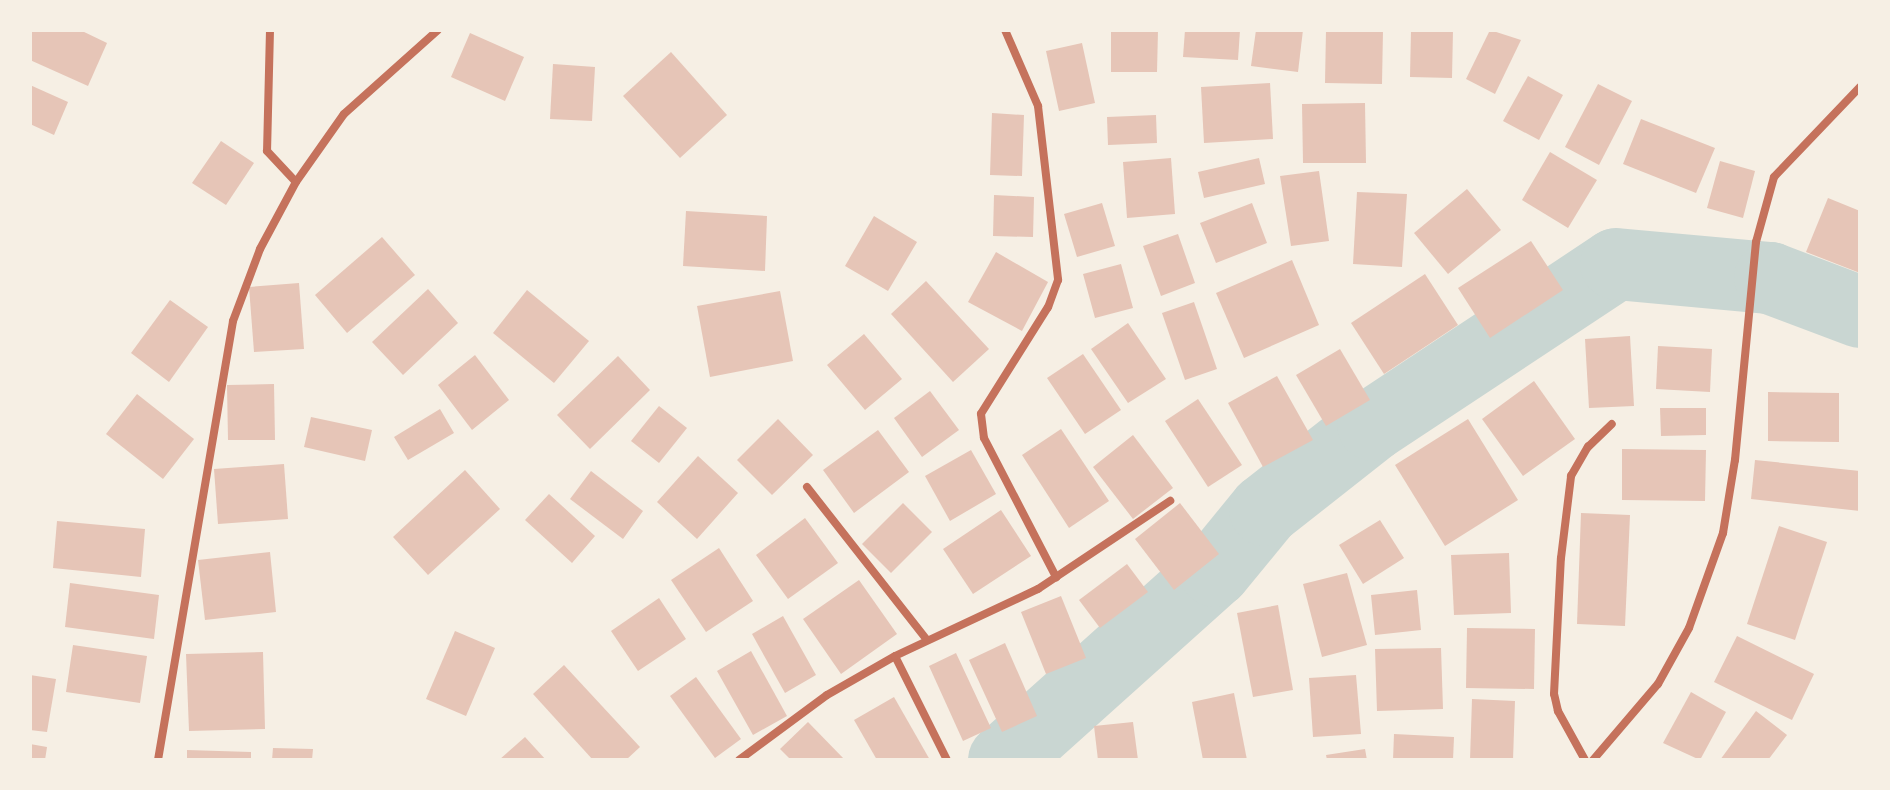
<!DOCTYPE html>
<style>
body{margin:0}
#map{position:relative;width:1890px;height:790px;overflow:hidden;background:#f6efe4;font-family:Commissioner,sans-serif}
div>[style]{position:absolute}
.river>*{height:72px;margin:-36px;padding:0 36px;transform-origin:36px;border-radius:36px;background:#c9d6d2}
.building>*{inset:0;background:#e6c5b7}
.minor>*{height:8px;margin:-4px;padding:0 4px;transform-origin:4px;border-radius:4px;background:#c5725c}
span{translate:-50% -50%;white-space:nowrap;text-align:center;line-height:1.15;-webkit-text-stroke:7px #f6efe4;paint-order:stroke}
.frame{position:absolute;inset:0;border:32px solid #f6efe4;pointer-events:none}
</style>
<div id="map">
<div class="river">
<i style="left:1004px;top:760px;width:283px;rotate:-41.9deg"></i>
<i style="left:1215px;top:571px;width:79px;rotate:-50.7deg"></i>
<i style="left:1265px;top:510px;width:137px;rotate:-38.2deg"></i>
<i style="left:1373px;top:425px;width:291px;rotate:-33.5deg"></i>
<i style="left:1616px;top:264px;width:155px;rotate:5.2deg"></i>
<i style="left:1770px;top:278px;width:96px;rotate:20.7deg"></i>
</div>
<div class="building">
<i style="clip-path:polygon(30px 30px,80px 30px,107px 43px,88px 86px,30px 60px)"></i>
<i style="clip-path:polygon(1111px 30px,1158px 30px,1157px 72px,1111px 72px)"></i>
<i style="clip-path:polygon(1185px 30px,1240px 30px,1238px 60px,1183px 57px)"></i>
<i style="clip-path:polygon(1256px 30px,1303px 30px,1298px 72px,1251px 66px)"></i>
<i style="clip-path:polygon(1326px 30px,1383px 30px,1382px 84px,1325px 83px)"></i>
<i style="clip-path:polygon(1411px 30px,1453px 30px,1452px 78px,1410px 77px)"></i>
<i style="clip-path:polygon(1490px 30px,1521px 40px,1495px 94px,1466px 79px)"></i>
<i style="clip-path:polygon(470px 33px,524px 57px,505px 101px,451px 77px)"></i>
<i style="clip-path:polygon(1082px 43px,1095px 103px,1059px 111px,1046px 51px)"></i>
<i style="clip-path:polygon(671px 52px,727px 115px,680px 158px,623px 96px)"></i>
<i style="clip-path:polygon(553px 64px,595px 67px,592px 121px,550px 119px)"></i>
<i style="clip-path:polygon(1528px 76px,1563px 95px,1539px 140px,1503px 121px)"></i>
<i style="clip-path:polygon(1270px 83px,1273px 139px,1204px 143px,1201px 87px)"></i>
<i style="clip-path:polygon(1598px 84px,1632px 101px,1599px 165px,1565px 147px)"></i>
<i style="clip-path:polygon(30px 85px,68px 102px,54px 135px,30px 124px)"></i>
<i style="clip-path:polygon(1365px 103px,1366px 163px,1303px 163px,1302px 104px)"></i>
<i style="clip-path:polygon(992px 113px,1024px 115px,1022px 176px,990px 175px)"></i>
<i style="clip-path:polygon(1156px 115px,1157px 143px,1108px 145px,1107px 117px)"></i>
<i style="clip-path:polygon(1641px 119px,1715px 148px,1696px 193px,1623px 164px)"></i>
<i style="clip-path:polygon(221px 141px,254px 163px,226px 205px,192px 183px)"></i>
<i style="clip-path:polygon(1550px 152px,1597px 180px,1568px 228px,1522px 200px)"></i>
<i style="clip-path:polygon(1171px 158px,1175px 214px,1127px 218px,1123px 162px)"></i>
<i style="clip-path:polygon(1259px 158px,1265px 184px,1204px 198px,1198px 172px)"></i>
<i style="clip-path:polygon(1720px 161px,1755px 171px,1743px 218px,1707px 208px)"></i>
<i style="clip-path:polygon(1319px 171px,1329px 241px,1291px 246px,1280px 176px)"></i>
<i style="clip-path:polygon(1467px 189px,1501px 230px,1448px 274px,1414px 233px)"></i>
<i style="clip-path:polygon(1357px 192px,1407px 194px,1402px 267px,1353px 264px)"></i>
<i style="clip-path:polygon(994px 195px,1034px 197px,1033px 237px,993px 236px)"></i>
<i style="clip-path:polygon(1828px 198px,1860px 211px,1860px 273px,1806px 252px)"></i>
<i style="clip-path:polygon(1102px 203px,1115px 246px,1077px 257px,1064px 214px)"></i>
<i style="clip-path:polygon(1252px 203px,1267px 243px,1216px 263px,1200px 223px)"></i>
<i style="clip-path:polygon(686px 211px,767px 216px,765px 271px,683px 266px)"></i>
<i style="clip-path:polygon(874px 216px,917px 242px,888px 291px,845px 266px)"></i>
<i style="clip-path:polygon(1178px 234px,1195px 283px,1161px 296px,1143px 246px)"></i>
<i style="clip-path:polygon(382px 237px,415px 275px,347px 333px,315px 295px)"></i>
<i style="clip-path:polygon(1531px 241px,1563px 290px,1490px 338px,1458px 288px)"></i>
<i style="clip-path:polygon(996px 252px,1048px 282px,1022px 331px,968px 302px)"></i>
<i style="clip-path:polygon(1292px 260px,1319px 325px,1244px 358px,1216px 293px)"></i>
<i style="clip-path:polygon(1121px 264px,1133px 308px,1095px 318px,1083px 274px)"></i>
<i style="clip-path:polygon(1425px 274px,1458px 325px,1384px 374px,1351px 323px)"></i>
<i style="clip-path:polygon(926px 281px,989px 349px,953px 382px,891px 314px)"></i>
<i style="clip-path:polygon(299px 283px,304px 349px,254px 352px,249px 287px)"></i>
<i style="clip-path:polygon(428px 289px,458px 323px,403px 375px,372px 342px)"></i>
<i style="clip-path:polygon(527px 290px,589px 341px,554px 383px,493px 333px)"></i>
<i style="clip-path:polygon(780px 291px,793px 361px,710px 377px,697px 306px)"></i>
<i style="clip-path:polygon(170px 300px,208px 327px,169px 382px,131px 353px)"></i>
<i style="clip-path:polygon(1194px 302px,1217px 369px,1185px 380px,1162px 313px)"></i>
<i style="clip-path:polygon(1128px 323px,1166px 379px,1128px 403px,1091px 349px)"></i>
<i style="clip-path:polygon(864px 334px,902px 379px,865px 410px,827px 365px)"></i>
<i style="clip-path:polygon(1630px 336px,1634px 406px,1589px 408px,1585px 339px)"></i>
<i style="clip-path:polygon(1658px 346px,1712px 349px,1710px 392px,1656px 389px)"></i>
<i style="clip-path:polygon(1340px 349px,1370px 400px,1326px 426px,1296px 375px)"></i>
<i style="clip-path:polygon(1083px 354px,1121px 410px,1085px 434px,1047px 378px)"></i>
<i style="clip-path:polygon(475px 355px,509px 400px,472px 430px,438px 385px)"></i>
<i style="clip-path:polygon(618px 356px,650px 390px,590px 449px,557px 415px)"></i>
<i style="clip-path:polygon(1277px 376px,1313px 440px,1263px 467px,1228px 403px)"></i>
<i style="clip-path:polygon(1534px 381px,1575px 439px,1523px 476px,1482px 419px)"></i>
<i style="clip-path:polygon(274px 384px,275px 440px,228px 440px,227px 385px)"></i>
<i style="clip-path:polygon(930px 391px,959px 430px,922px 457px,894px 418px)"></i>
<i style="clip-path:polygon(1768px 392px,1839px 393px,1839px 442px,1768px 441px)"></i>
<i style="clip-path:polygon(137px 394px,194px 439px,163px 479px,106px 434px)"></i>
<i style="clip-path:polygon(1198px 399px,1242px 465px,1208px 487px,1165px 421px)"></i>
<i style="clip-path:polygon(659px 406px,687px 428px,659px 463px,631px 441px)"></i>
<i style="clip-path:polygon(1660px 408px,1706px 408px,1706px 435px,1661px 436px)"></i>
<i style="clip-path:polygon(440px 409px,454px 433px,408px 460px,394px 437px)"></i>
<i style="clip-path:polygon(311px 417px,372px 430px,365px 461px,304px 447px)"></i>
<i style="clip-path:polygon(778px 419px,813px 455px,772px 495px,737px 460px)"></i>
<i style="clip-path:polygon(1468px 419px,1518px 500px,1445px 546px,1395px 465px)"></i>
<i style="clip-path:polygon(1061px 429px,1109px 501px,1069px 528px,1022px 455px)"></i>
<i style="clip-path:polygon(878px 430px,909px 472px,854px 513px,823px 470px)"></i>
<i style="clip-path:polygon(1133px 435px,1173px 488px,1133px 519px,1093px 467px)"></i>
<i style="clip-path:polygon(1622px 449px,1706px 450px,1705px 501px,1622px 500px)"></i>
<i style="clip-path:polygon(971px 450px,996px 494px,950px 521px,925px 476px)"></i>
<i style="clip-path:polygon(698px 456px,738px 493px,697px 539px,657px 502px)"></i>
<i style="clip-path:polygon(1755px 460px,1860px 471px,1860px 511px,1751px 499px)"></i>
<i style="clip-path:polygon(284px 464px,288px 519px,218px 524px,214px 469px)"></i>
<i style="clip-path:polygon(465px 470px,500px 509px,428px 575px,393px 537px)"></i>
<i style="clip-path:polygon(591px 471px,643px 511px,623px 539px,570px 499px)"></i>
<i style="clip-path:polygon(549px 494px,595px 536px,572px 563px,525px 520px)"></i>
<i style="clip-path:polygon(903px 503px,932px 532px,891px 573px,862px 544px)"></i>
<i style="clip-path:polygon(1180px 503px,1219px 554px,1174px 590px,1135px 539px)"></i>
<i style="clip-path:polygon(1001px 510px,1031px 556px,973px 594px,943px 549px)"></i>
<i style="clip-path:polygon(1581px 513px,1630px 515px,1625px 626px,1577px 624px)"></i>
<i style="clip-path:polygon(805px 518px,838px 563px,788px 599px,756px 555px)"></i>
<i style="clip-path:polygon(1380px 520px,1404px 558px,1363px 584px,1339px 545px)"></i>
<i style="clip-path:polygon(57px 521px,145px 529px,141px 577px,53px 568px)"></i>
<i style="clip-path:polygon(1779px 526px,1827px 542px,1795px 640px,1747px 624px)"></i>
<i style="clip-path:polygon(719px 548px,753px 601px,706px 632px,671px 580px)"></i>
<i style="clip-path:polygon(270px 552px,276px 612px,205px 620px,198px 560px)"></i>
<i style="clip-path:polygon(1509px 553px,1511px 613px,1454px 615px,1451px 555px)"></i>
<i style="clip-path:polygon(1127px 564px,1148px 592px,1100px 628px,1079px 600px)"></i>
<i style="clip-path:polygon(1347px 573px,1367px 645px,1322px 657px,1303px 584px)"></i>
<i style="clip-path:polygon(859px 580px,897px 634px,841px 674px,803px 619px)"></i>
<i style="clip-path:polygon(70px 583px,159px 595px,154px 639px,65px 627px)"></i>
<i style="clip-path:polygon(1417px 590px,1421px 630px,1375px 635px,1371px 595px)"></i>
<i style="clip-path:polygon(1061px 596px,1086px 658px,1046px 674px,1021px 612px)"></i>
<i style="clip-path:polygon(659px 598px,686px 639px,638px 671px,611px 631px)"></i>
<i style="clip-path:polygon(1278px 605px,1293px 690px,1253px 697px,1237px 613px)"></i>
<i style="clip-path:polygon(783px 616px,816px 675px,785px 693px,752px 634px)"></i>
<i style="clip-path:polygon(1467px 628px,1535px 629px,1534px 689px,1466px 688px)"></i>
<i style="clip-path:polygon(455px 631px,495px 648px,466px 716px,426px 699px)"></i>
<i style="clip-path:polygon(1737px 636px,1814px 674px,1792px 720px,1714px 682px)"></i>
<i style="clip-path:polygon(1005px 643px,1037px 716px,1002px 732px,969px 660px)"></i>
<i style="clip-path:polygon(73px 645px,147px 656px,140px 703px,66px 692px)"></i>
<i style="clip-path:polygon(1441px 648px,1443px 709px,1377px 711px,1375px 649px)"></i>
<i style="clip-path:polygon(751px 651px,787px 716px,753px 735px,717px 671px)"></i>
<i style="clip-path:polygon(263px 652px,265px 729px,189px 731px,186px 654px)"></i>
<i style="clip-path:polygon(956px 653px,991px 728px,963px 741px,929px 666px)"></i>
<i style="clip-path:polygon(564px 665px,640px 747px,626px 760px,593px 760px,533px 694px)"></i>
<i style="clip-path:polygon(30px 675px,56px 679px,47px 732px,30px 730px)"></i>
<i style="clip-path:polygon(1356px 675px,1361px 734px,1313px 737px,1309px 678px)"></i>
<i style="clip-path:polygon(696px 677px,741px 739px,715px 758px,670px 696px)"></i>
<i style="clip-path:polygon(1691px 692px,1726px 712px,1700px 760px,1663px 743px)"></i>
<i style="clip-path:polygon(1234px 693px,1247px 760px,1203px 760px,1192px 702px)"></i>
<i style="clip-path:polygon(894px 697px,930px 760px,877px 760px,854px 720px)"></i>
<i style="clip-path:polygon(1472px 699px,1515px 701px,1513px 760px,1470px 760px)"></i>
<i style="clip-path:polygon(1756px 711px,1787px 735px,1768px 760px,1720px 760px)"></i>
<i style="clip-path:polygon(808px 722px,845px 760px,791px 760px,780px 749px)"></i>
<i style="clip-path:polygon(1133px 722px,1138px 760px,1098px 760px,1094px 726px)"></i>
<i style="clip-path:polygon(1394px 734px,1454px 737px,1453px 760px,1393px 760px)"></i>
<i style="clip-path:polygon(525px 737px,546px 760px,499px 760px)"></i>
<i style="clip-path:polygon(30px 744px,47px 747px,45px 760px,30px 760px)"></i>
<i style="clip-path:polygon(273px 748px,313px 749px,312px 760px,272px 760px)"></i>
<i style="clip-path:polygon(1365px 749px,1367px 760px,1327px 760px,1326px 755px)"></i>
<i style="clip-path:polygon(187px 750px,251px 752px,251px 760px,187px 760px)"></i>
</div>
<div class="minor">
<i style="left:270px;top:30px;width:121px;rotate:91.4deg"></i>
<i style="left:267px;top:151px;width:42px;rotate:46.9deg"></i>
<i style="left:1005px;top:30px;width:83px;rotate:66.5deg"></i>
<i style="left:1038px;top:106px;width:175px;rotate:83.4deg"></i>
<i style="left:1058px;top:280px;width:29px;rotate:110deg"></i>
<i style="left:1048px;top:307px;width:126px;rotate:122.1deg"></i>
<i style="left:981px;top:414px;width:24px;rotate:83deg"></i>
<i style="left:984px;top:438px;width:157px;rotate:62.6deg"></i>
<i style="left:807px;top:487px;width:193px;rotate:51.9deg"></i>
<i style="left:158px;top:760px;width:445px;rotate:-80.3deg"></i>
<i style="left:233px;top:321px;width:77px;rotate:-69.4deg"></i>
<i style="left:260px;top:249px;width:76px;rotate:-61.8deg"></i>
<i style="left:296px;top:182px;width:83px;rotate:-54.8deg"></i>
<i style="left:344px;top:114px;width:126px;rotate:-41.8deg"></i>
<i style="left:739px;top:760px;width:109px;rotate:-36.5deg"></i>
<i style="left:827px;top:695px;width:78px;rotate:-29.8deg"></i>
<i style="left:947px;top:760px;width:116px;rotate:-116.6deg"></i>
<i style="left:895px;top:656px;width:158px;rotate:-25.1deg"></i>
<i style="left:1038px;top:589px;width:159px;rotate:-33.7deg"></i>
<i style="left:1585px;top:760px;width:56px;rotate:-118.9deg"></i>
<i style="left:1558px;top:711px;width:17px;rotate:-103deg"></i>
<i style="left:1554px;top:694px;width:136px;rotate:-87.1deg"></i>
<i style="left:1561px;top:558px;width:83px;rotate:-83deg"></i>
<i style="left:1571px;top:476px;width:34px;rotate:-60deg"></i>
<i style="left:1588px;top:447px;width:33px;rotate:-44deg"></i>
<i style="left:1593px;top:760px;width:100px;rotate:-49.5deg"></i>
<i style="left:1658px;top:684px;width:64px;rotate:-61deg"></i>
<i style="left:1689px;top:628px;width:101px;rotate:-70.3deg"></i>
<i style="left:1723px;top:533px;width:74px;rotate:-80.7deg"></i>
<i style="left:1735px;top:460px;width:219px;rotate:-84.5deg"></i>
<i style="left:1756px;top:242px;width:67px;rotate:-74.5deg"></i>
<i style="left:1774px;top:177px;width:124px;rotate:-46.3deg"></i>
</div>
<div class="frame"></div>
</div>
